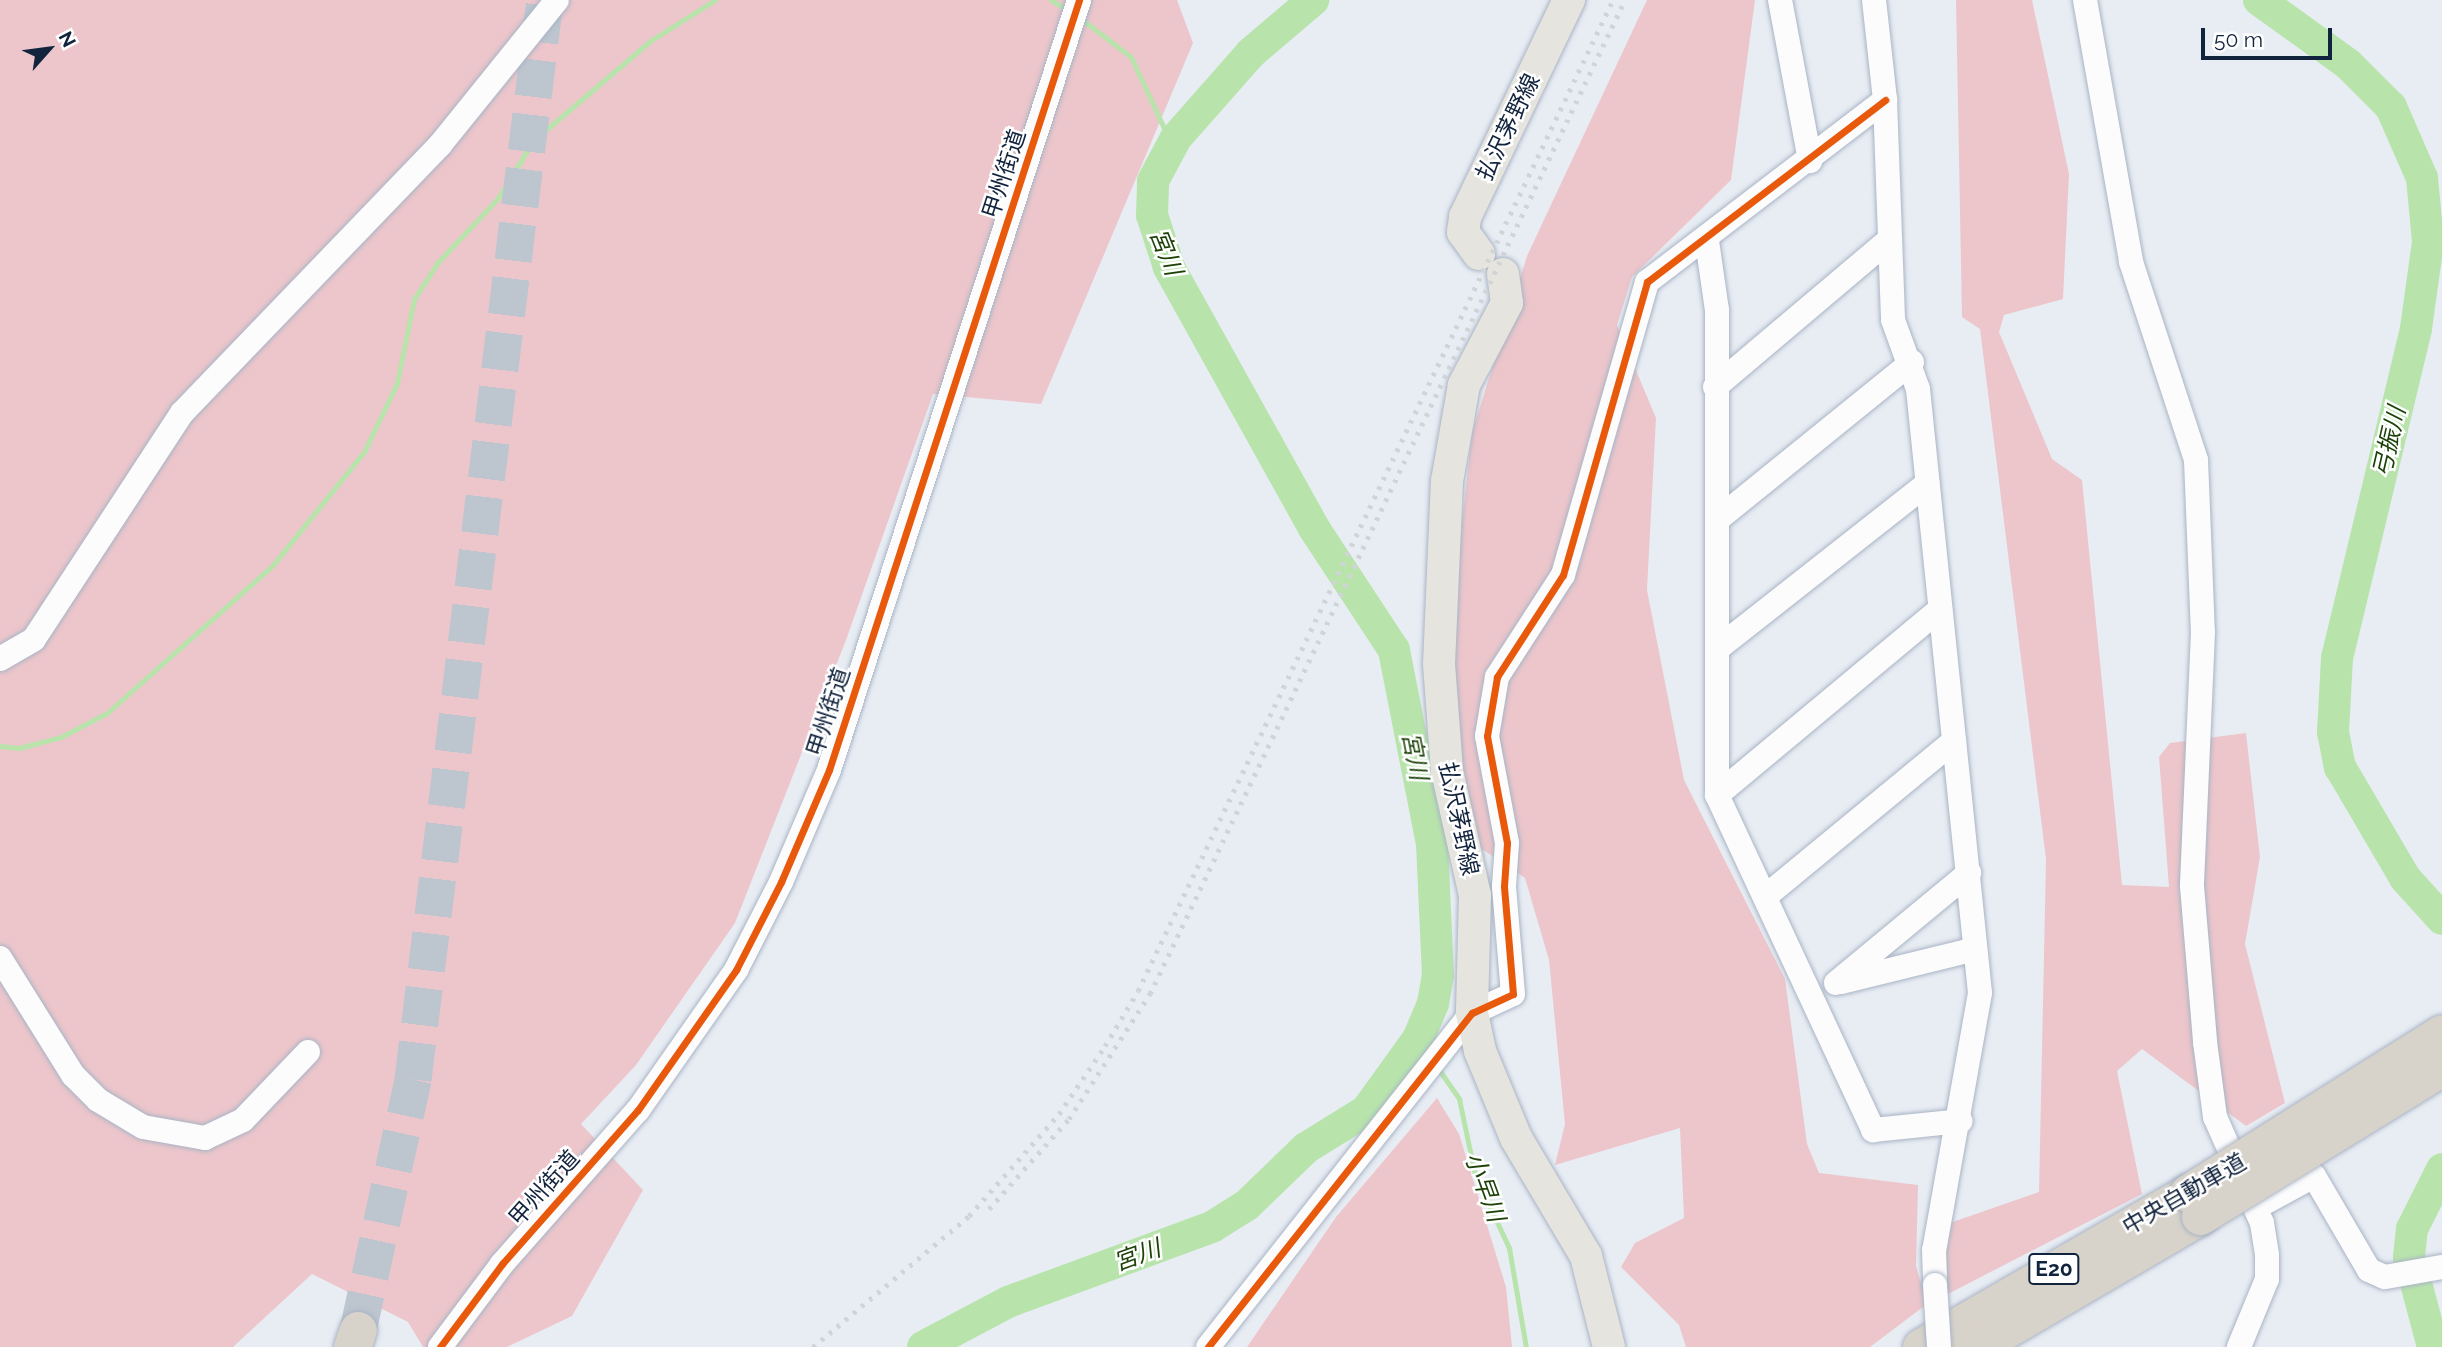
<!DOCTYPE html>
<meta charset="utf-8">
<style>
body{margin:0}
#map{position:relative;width:2442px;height:1347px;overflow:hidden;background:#e8edf4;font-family:Raleway,"Noto Sans JP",sans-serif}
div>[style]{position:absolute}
.green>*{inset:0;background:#ecc6cb}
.stream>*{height:5px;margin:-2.5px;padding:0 2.5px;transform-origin:2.5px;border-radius:2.5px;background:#b8e4ac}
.river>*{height:32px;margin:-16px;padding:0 16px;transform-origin:16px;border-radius:16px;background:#b8e4ac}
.highway-tunnel>*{height:37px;margin-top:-18.5px;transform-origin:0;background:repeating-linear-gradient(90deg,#bdc5cf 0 37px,transparent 0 55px)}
.roads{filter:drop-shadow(0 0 2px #a9b4c4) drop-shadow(0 0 2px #a9b4c4)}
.minor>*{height:24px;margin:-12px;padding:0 12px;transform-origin:12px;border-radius:12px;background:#fcfcfd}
.major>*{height:32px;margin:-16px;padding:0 16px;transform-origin:16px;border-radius:16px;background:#e6e4de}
.highway>*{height:37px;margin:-18.5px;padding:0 18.5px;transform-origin:18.5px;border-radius:18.5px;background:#d8d3ca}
.rail>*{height:5px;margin-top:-2.5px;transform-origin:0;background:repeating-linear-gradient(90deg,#d1d4d6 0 3.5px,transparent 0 10.5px)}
.bridges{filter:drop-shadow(0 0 2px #a9b4c4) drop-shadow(0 0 2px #a9b4c4)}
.minor-bridge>*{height:24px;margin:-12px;padding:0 12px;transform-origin:12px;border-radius:12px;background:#fcfcfd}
.highway-bridge>*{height:37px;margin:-18.5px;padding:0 18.5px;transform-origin:18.5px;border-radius:18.5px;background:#d8d3ca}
.cycleway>*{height:7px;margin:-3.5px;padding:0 3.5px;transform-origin:3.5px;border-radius:3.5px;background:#e8590c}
span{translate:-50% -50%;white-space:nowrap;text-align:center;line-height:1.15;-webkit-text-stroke:5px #fff;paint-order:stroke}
.shield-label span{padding:2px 5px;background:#fff;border:2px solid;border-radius:5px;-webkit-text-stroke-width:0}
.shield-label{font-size:21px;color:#11233d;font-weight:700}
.street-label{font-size:23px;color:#11233d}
.water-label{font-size:24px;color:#1c4208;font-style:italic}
.north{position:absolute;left:14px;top:14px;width:70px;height:70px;-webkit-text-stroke:5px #fff;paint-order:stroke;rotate:62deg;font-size:19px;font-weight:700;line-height:28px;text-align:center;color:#11233d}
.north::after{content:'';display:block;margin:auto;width:24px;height:32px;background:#11233d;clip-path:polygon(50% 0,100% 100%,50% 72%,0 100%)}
.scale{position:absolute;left:2201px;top:28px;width:131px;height:32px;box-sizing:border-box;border:4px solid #11233d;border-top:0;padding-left:9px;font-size:21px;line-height:24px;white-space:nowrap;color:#11233d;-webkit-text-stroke:5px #fff;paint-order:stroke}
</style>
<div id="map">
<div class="green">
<i style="clip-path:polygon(0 0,1177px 0,1193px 43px,1041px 404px,933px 394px,846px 640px,735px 923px,636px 1065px,581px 1124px,643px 1190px,572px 1316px,507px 1347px,423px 1347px,408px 1322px,312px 1274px,233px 1347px,0 1347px)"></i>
<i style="clip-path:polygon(1647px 0,1755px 0,1731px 180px,1632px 277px,1617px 325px,1656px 418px,1647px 590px,1684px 780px,1785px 979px,1807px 1144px,1819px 1173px,1918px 1185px,1916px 1266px,1927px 1304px,1870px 1347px,1686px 1347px,1679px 1325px,1621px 1267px,1635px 1243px,1684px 1218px,1680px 1128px,1555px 1165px,1565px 1124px,1549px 960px,1525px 878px,1470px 841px,1447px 659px,1472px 433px,1527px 256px)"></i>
<i style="clip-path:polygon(1956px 0,2032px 0,2069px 174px,2063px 299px,2004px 315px,1999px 332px,2052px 459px,2082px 480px,2122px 885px,2169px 887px,2159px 757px,2170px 743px,2246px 733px,2260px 857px,2245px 944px,2285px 1103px,2246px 1126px,2142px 1049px,2117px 1071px,2142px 1194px,1942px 1297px,1947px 1224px,2039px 1192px,2046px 859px,1980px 329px,1962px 317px)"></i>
<i style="clip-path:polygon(1437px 1098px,1459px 1134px,1506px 1287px,1512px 1347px,1247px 1347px,1336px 1217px)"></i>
</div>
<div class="stream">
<i style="left:1051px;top:0;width:21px;rotate:31deg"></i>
<i style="left:1080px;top:18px;width:64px;rotate:37.4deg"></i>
<i style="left:1131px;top:57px;width:78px;rotate:65.1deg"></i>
<i style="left:1164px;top:128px;width:16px;rotate:40deg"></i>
<i style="left:0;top:746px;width:19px;rotate:6deg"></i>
<i style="left:19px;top:748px;width:43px;rotate:-14.7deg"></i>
<i style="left:61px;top:737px;width:52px;rotate:-27.6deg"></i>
<i style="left:107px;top:713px;width:222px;rotate:-41.7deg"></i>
<i style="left:273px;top:565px;width:145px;rotate:-51.2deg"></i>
<i style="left:364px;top:452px;width:76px;rotate:-64.4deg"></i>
<i style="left:397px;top:383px;width:86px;rotate:-78.6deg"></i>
<i style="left:414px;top:299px;width:44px;rotate:-57deg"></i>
<i style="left:438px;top:262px;width:88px;rotate:-46.8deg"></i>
<i style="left:498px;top:198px;width:67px;rotate:-58.4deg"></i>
<i style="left:533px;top:141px;width:154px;rotate:-40.5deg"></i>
<i style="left:650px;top:41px;width:77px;rotate:-32.2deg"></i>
<i style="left:1418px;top:1039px;width:21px;rotate:55deg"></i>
<i style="left:1437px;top:1067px;width:39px;rotate:55deg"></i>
<i style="left:1459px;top:1099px;width:78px;rotate:78.1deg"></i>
<i style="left:1475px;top:1175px;width:81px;rotate:65deg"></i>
<i style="left:1509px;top:1248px;width:100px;rotate:80.3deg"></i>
</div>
<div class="river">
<i style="left:2259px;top:0;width:110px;rotate:35.7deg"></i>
<i style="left:2348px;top:64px;width:61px;rotate:45deg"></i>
<i style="left:2391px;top:107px;width:77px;rotate:66.4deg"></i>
<i style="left:2422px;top:178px;width:64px;rotate:84.6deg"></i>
<i style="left:2428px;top:242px;width:88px;rotate:97.9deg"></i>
<i style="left:2416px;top:329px;width:338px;rotate:103.5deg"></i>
<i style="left:2337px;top:658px;width:74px;rotate:93.1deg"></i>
<i style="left:2333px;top:732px;width:36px;rotate:79deg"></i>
<i style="left:2340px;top:767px;width:129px;rotate:59.6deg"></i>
<i style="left:2405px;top:878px;width:55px;rotate:47.9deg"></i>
<i style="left:923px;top:1347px;width:96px;rotate:-27.9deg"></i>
<i style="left:1008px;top:1302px;width:217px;rotate:-20.2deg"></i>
<i style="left:1212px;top:1227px;width:41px;rotate:-32.2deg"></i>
<i style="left:1247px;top:1205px;width:82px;rotate:-44deg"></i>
<i style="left:1306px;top:1148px;width:70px;rotate:-31.7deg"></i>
<i style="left:1366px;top:1111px;width:89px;rotate:-54.2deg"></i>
<i style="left:1418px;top:1039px;width:39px;rotate:-67deg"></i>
<i style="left:1433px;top:1003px;width:27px;rotate:-80deg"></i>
<i style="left:1438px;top:976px;width:132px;rotate:-92.6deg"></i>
<i style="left:1432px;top:844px;width:198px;rotate:-101.1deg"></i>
<i style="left:1394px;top:650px;width:146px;rotate:-123.3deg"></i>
<i style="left:1314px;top:528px;width:299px;rotate:-119.1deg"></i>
<i style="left:1169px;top:267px;width:55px;rotate:-108.1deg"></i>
<i style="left:1152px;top:215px;width:34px;rotate:-88deg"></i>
<i style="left:1153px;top:181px;width:49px;rotate:-61.9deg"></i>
<i style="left:1176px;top:138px;width:113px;rotate:-48.6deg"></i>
<i style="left:1251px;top:53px;width:82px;rotate:-40.5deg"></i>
<i style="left:2433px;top:1347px;width:93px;rotate:-104.9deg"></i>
<i style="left:2409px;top:1257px;width:28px;rotate:-84deg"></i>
<i style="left:2412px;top:1229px;width:67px;rotate:-63.4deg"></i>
</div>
<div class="highway-tunnel">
<i style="left:358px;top:1330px;width:257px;rotate:-77.6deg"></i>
<i style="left:413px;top:1079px;width:1087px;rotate:-83.03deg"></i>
</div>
<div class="roads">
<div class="minor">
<i style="left:1780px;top:0;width:164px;rotate:79.4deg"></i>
<i style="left:1874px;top:0;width:101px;rotate:83.7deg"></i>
<i style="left:1885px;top:100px;width:220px;rotate:87.9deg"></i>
<i style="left:1893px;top:320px;width:73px;rotate:70.1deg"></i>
<i style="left:1918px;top:389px;width:607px;rotate:84.14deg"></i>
<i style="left:1980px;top:993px;width:261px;rotate:100.1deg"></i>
<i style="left:1934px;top:1250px;width:35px;rotate:88deg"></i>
<i style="left:2085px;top:0;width:266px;rotate:80deg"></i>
<i style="left:2131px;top:262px;width:208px;rotate:71.8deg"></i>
<i style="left:2196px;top:460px;width:172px;rotate:87.7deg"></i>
<i style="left:2203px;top:632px;width:254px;rotate:92.5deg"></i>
<i style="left:2192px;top:886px;width:157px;rotate:85.2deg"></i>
<i style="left:2205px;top:1042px;width:76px;rotate:82.4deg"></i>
<i style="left:2215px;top:1117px;width:116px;rotate:66.1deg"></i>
<i style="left:2262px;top:1223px;width:32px;rotate:81deg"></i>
<i style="left:2267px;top:1255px;width:24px;rotate:90deg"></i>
<i style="left:2267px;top:1279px;width:74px;rotate:112.4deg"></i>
<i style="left:1707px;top:241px;width:70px;rotate:81.8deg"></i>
<i style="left:1717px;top:310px;width:485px;rotate:90deg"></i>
<i style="left:1717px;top:795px;width:370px;rotate:65deg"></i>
<i style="left:1873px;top:1130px;width:88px;rotate:-5.8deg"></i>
<i style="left:1715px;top:387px;width:226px;rotate:-40.2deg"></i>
<i style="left:1717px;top:520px;width:251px;rotate:-39deg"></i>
<i style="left:1717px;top:649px;width:268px;rotate:-38.2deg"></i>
<i style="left:0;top:659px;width:39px;rotate:-30deg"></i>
<i style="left:34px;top:639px;width:270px;rotate:-56.8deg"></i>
<i style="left:182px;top:413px;width:372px;rotate:-46.1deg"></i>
<i style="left:440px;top:145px;width:186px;rotate:-51.1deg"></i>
<i style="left:1717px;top:795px;width:290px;rotate:-39.8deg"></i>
<i style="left:1766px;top:896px;width:244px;rotate:-39.5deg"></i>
<i style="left:0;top:958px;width:138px;rotate:58deg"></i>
<i style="left:73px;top:1075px;width:35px;rotate:45deg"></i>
<i style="left:98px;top:1100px;width:52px;rotate:31deg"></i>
<i style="left:143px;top:1127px;width:63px;rotate:10.1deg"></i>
<i style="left:205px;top:1138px;width:42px;rotate:-25.3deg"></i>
<i style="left:243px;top:1120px;width:94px;rotate:-46.3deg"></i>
<i style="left:1841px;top:982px;width:138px;rotate:-13.8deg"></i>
<i style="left:1836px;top:983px;width:173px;rotate:-39.6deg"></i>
<i style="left:2255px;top:1208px;width:67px;rotate:-28.5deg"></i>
<i style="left:2314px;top:1176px;width:109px;rotate:59.7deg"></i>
<i style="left:2369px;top:1270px;width:17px;rotate:24deg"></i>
<i style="left:2385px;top:1277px;width:58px;rotate:-10deg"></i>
<i style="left:440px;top:1347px;width:104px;rotate:-53.2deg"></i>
<i style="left:502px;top:1264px;width:205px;rotate:-48.6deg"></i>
<i style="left:638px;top:1110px;width:171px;rotate:-55deg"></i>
<i style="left:736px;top:970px;width:99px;rotate:-62.9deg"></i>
<i style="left:781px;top:882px;width:122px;rotate:-66.8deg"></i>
<i style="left:829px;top:770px;width:810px;rotate:-72.01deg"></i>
<i style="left:1208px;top:1347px;width:426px;rotate:-51.7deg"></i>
<i style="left:1472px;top:1013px;width:45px;rotate:-24.9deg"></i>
<i style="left:1513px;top:994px;width:108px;rotate:-94.8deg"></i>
<i style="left:1504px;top:886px;width:43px;rotate:-86deg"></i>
<i style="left:1507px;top:843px;width:109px;rotate:-100.6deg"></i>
<i style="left:1487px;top:736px;width:60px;rotate:-80.4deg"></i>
<i style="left:1497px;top:677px;width:121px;rotate:-57.1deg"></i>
<i style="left:1563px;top:575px;width:305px;rotate:-74deg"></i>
<i style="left:1647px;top:282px;width:300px;rotate:-37.4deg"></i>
</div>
<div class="major">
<i style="left:1479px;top:254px;width:27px;rotate:-126deg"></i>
<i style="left:1463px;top:232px;width:15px;rotate:-82deg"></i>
<i style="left:1465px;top:217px;width:241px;rotate:-64.4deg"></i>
<i style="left:1503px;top:274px;width:29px;rotate:82deg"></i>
<i style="left:1507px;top:303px;width:93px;rotate:117.7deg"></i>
<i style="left:1464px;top:385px;width:97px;rotate:100deg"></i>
<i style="left:1447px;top:481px;width:183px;rotate:92.5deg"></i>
<i style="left:1439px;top:664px;width:107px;rotate:85.7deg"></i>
<i style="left:1447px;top:771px;width:127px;rotate:77.3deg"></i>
<i style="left:1475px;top:895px;width:118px;rotate:91.5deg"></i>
<i style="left:1472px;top:1013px;width:39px;rotate:78deg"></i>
<i style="left:1480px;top:1051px;width:94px;rotate:67.5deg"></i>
<i style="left:1516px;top:1138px;width:137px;rotate:59.3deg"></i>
<i style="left:1586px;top:1256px;width:94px;rotate:75.8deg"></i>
</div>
<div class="highway">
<i style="left:352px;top:1347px;width:18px;rotate:-71deg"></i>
<i style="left:1921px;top:1347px;width:308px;rotate:-30deg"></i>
<i style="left:1976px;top:1347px;width:259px;rotate:-30.3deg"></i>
</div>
</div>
<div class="rail">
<i style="left:989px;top:1209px;width:120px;rotate:-48.4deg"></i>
<i style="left:1069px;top:1119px;width:149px;rotate:-57.1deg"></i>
<i style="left:1150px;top:994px;width:1102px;rotate:-64.46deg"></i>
<i style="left:813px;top:1347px;width:204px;rotate:-40deg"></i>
<i style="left:969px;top:1216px;width:136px;rotate:-48.6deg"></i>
<i style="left:1059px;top:1114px;width:82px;rotate:-55.9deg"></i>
<i style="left:1105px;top:1046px;width:64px;rotate:-59deg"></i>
<i style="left:1138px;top:991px;width:1099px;rotate:-64.39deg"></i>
</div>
<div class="bridges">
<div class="minor-bridge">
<i style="left:1935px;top:1285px;width:62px;rotate:86.3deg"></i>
</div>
<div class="highway-bridge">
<i style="left:2188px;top:1193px;width:300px;rotate:-32.2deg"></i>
<i style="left:2200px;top:1216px;width:284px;rotate:-31.6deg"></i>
</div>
</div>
<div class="cycleway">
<i style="left:440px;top:1347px;width:104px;rotate:-53.2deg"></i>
<i style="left:502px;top:1264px;width:205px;rotate:-48.6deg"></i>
<i style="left:638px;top:1110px;width:171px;rotate:-55deg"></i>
<i style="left:736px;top:970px;width:99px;rotate:-62.9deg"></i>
<i style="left:781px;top:882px;width:122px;rotate:-66.8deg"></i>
<i style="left:829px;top:770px;width:810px;rotate:-72.01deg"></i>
<i style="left:1208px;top:1347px;width:426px;rotate:-51.7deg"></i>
<i style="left:1472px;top:1013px;width:45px;rotate:-24.9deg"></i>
<i style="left:1513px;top:994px;width:108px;rotate:-94.8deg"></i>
<i style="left:1504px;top:886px;width:43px;rotate:-86deg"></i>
<i style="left:1507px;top:843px;width:109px;rotate:-100.6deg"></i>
<i style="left:1487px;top:736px;width:60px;rotate:-80.4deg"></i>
<i style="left:1497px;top:677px;width:121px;rotate:-57.1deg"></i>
<i style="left:1563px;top:575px;width:305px;rotate:-74deg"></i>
<i style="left:1647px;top:282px;width:300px;rotate:-37.4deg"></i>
</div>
<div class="shield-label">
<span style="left:2054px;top:1269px">E20</span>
</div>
<div class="street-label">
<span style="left:1508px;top:127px;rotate:-64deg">払沢茅野線</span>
<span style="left:1004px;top:174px;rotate:-72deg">甲州街道</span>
<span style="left:828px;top:712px;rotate:-72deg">甲州街道</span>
<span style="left:1459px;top:819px;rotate:78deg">払沢茅野線</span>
<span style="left:544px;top:1188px;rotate:-48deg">甲州街道</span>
<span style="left:2184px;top:1194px;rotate:-30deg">中央自動車道</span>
</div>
<div class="water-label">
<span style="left:1166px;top:252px;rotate:68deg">宮川</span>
<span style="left:2389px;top:442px;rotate:-77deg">弓振川</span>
<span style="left:1415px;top:756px;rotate:79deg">宮川</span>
<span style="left:1485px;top:1187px;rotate:70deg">小早川</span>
<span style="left:1137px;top:1255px;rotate:-20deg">宮川</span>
</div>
<div class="north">N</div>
<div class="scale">50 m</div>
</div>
